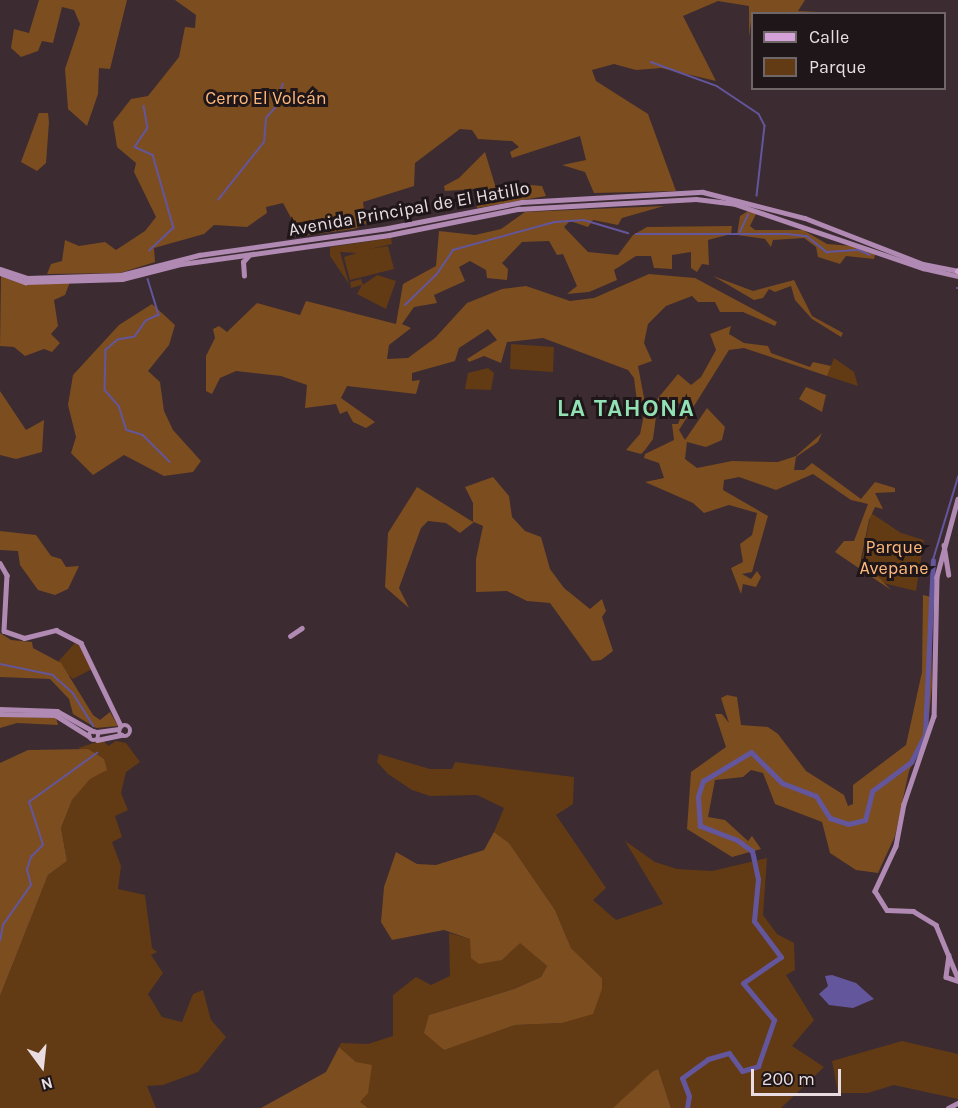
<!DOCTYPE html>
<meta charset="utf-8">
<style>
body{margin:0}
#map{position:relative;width:958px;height:1108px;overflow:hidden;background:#3c2b31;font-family:Karla,sans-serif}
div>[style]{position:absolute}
.green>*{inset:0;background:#623b14}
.forest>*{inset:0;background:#7c4d1f}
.water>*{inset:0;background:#64569c}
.stream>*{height:1.5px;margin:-0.75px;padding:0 0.75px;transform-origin:0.75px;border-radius:0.75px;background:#64569c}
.river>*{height:5px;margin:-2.5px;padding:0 2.5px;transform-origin:2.5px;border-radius:2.5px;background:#64569c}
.secondary>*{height:4.5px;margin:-2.25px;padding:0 2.25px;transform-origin:2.25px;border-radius:2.25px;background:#b08ab3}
.secondary>.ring{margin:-2.25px;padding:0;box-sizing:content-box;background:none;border:4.5px solid #b08ab3;border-radius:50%}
.primary>*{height:5px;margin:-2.5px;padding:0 2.5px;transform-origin:2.5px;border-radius:2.5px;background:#d4a2d8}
span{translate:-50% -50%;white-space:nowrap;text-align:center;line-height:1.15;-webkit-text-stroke:6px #1e1618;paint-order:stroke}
.park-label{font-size:18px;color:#ffb97c}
.street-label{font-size:18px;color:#e9dde1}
.district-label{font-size:24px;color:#92e1b5;font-weight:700;letter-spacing:1.5px}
.legend{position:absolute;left:751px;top:12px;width:195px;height:78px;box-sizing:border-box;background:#1e1618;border:2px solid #6f6668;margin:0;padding:8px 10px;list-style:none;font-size:18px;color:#e9dde1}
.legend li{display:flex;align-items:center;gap:12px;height:30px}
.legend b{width:30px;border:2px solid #6f6668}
.north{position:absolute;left:12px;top:1036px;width:60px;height:60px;-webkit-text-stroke:4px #1e1618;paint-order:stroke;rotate:165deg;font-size:16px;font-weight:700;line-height:24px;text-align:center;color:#e9dde1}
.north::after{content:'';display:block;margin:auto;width:21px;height:27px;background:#e9dde1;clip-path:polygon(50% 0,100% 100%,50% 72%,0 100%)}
.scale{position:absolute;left:751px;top:1069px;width:90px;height:27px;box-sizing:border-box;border:3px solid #e9dde1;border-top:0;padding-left:8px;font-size:18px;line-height:21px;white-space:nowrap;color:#e9dde1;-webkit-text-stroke:4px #1e1618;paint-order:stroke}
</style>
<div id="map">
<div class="green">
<i style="clip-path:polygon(391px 238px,392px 244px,369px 249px,388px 246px,394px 269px,350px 280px,344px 257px,357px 253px,340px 252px,349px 284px,330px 256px,330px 247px)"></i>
<i style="clip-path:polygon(377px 275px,396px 281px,386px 309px,357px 294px,362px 285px,351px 288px,350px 282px,361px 279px,363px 285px)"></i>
<i style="clip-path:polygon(511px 344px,554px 347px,553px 372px,510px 369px)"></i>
<i style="clip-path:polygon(834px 358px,854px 372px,858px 386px,827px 376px)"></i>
<i style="clip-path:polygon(488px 368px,494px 373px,491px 390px,465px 389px,468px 373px)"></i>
<i style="clip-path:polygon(871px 513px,901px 533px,924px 540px,916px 591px,883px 583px,861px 565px)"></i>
<i style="clip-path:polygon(75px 643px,85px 649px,92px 669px,73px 679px,56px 664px)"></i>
<i style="clip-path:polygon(103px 740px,108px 746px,116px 741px,126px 743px,140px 762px,126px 772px,121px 793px,128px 810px,115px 816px,122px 837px,112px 842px,121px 866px,118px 889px,145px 895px,152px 948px,157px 952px,151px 955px,163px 973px,148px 994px,162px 1017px,182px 1022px,193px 994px,203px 990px,211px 1020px,226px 1037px,198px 1072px,163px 1085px,147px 1086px,156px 1108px,0 1108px,0 996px,48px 875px,67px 861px,61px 828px,72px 800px,104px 759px,78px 748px)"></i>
<i style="clip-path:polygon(379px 754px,430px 769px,452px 769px,455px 762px,574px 777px,573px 804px,556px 815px,606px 888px,593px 900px,616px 920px,663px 904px,625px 841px,655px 862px,677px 869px,712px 871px,767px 858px,763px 915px,777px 934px,794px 943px,795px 970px,786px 975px,814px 1020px,792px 1046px,824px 1067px,781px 1108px,671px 1108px,658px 1070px,613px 1108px,368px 1108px,359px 1102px,356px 1062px,339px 1047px,341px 1043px,368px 1044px,393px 1036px,393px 995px,416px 977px,431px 985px,450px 976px,449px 933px,471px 939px,471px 958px,502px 960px,520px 942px,547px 966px,541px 977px,514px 989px,429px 1015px,443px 1050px,515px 1025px,562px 1023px,602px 978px,571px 948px,555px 910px,509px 843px,494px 832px,504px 808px,477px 795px,430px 796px,412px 790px,388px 774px,377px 762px)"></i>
<i style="clip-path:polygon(902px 1041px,958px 1054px,958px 1099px,894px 1085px,868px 1093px,838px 1093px,832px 1061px)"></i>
</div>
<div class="forest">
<i style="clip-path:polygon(39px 0,127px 0,110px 69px,99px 68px,98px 94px,87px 126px,68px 109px,65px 69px,80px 24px,74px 10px,62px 7px,53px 43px,42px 41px,38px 51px,21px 57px,11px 48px,14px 29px,29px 33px)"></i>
<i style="clip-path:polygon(175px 0,805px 0,798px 11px,838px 13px,752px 14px,749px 37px,749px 6px,718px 1px,683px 16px,716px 81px,661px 68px,636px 70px,614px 64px,592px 70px,596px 81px,648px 114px,676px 191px,594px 193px,585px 172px,562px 165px,586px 160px,580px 136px,512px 158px,510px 152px,519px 147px,512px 141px,478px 139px,472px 130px,460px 129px,415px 163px,414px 186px,363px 202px,366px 224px,354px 229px,295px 237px,297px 229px,283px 203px,266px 207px,267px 213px,247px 227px,214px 225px,204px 234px,154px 248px,155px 262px,120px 273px,47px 274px,51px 264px,62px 261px,65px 240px,79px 246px,105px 242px,116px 250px,145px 231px,156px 217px,134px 172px,136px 163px,117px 147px,113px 122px,131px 99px,148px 96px,179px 57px,185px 27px,195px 28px,196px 15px)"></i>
<i style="clip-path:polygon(39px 113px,48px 113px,49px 122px,46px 163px,37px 171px,21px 162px)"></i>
<i style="clip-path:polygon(485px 152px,498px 195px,521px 192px,530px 185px,542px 186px,546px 196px,477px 208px,474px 189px,445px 191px,444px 186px,459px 178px)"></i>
<i style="clip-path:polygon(664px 206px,622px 218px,618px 225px,593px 220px,588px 227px,570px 221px,564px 227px,588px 252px,618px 255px,633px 235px,647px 227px,732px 226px,731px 234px,708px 240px,709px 265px,702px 264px,697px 272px,691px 268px,691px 252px,672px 255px,672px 269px,654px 268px,651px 256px,636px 256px,614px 270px,617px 280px,589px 292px,567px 294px,577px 286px,563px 254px,557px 255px,549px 241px,522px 242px,502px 263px,508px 269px,507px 280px,487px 278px,486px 270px,470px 261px,459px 267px,465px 281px,434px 295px,437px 303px,414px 307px,402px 324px,411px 328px,389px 345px,387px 359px,408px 358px,435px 338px,467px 303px,502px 289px,526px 286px,570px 301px,594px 298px,649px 274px,695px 278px,777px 322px,775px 326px,743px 312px,720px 312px,715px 302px,698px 302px,692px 296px,666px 306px,648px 324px,644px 343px,652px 361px,638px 366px,645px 403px,638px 410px,634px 378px,628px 370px,543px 338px,507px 342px,501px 363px,484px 356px,469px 362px,467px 359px,497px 340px,488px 329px,459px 348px,455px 361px,412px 373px,412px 381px,420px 380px,416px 394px,347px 386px,341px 398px,375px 422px,366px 428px,353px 422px,347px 411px,340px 414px,336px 404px,305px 408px,307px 385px,281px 376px,236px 371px,220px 378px,212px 394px,206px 391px,206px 356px,215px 338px,213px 329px,219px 326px,227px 332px,257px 303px,300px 315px,306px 301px,396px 324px,403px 284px,436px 266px,439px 231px,475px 235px,501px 229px,525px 212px)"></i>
<i style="clip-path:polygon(748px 211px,756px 214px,750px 226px,755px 230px,803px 230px,827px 244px,852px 246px,875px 254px,874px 259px,846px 256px,840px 264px,818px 257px,816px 247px,804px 238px,773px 240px,771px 247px,765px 239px,737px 235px,740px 216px)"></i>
<i style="clip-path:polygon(1px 276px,23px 284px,70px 282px,65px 295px,54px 300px,58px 326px,51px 334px,60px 343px,52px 352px,44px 349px,25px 356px,14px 347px,0 346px)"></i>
<i style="clip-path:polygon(713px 276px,753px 291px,794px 280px,812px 316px,843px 333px,841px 337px,812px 319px,795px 300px,791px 286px,775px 292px,769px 289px,763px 298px,754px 300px)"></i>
<i style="clip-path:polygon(152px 304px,175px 325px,169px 345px,148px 371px,160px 382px,164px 411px,173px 430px,201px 461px,193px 472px,164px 476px,124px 455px,93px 475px,71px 453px,76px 437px,68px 405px,73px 375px,119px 325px)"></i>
<i style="clip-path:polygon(731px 326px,729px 334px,744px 343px,768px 346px,771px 353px,810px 367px,813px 362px,831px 366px,827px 376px,744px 348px,729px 350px,679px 430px,685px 440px,707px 408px,725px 427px,722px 440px,706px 447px,687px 442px,685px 459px,697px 468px,732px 461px,778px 462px,796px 456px,822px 433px,818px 442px,796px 457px,794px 470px,804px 470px,812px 463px,861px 499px,875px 482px,895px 488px,895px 492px,875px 493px,883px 509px,875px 507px,869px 520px,861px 559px,891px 590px,835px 552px,844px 541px,854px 541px,868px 504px,851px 500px,813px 474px,776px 490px,739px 477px,724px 480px,723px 490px,768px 516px,752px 572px,742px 574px,751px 579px,757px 571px,761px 577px,756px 587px,743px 584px,741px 594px,731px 568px,743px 562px,740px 544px,752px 535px,757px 513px,729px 505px,704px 513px,693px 503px,645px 482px,664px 478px,659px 463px,644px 458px,645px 454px,674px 440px,672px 424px,678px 424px,685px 406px,669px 399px,656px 417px,653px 439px,645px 450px,641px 454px,626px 450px,640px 434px,644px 415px,678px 374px,691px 385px,701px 377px,716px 350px,710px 334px)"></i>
<i style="clip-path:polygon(806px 387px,826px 395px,822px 412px,799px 399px)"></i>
<i style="clip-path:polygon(0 391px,26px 430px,44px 420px,42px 452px,16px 459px,0 455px)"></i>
<i style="clip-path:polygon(493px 477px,509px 496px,512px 517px,525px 531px,541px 537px,550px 569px,564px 588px,590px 609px,602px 599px,606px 611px,602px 617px,613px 651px,601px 660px,592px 661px,550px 603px,527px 601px,507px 591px,476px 592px,476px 559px,483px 526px,474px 522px,460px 533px,446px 523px,428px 521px,421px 528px,399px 588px,409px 608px,385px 587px,388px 533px,417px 487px,473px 522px,473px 503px,465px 487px)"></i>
<i style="clip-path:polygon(0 531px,36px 535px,51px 556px,61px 559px,66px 567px,79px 566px,68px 589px,55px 595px,38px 590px,20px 565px,18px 551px,0 550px)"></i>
<i style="clip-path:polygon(923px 595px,931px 597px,932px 686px,927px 735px,909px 771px,895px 836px,878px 873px,856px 870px,830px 853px,822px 822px,775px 804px,763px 773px,751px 770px,743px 777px,715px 780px,708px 817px,725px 820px,748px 841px,752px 836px,761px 849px,732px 857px,687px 829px,691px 772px,726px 747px,715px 714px,722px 714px,729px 723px,721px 698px,727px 695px,737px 697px,741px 725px,768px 727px,778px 734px,806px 771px,844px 795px,848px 806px,853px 804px,853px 785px,906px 745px,922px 672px)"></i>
<i style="clip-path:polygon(0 633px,11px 640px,32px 642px,33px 648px,61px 663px,93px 715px,100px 720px,110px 712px,118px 726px,96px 728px,73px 714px,69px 699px,50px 679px,0 677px)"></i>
<i style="clip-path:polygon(0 716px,56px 718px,58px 725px,17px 723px,0 728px)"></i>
<i style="clip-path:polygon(88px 749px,104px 759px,107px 770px,90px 779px,72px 800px,61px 828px,67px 861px,48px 875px,0 996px,0 763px,28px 750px)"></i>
<i style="clip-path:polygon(494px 832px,509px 843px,555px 910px,571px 948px,602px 978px,602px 989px,593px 1014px,562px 1023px,515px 1025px,444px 1050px,424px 1033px,429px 1015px,514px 989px,541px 977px,547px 966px,520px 943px,502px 960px,479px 964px,471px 958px,470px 939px,444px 930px,392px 940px,381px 922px,384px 887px,396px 852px,417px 864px,436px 865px,484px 850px)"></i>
<i style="clip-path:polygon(339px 1047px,356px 1062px,372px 1065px,368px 1093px,360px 1102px,368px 1108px,261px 1108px,326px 1072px)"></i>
<i style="clip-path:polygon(658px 1069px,671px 1108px,613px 1108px,652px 1072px)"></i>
</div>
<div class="water">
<i style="clip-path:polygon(832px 975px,856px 983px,874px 999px,853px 1008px,829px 1005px,819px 994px,828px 986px,825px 976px)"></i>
</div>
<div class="stream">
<i style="left:651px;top:62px;width:70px;rotate:20deg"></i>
<i style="left:717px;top:86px;width:50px;rotate:33.7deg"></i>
<i style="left:759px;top:114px;width:13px;rotate:63deg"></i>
<i style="left:765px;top:126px;width:70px;rotate:96.5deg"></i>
<i style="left:144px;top:106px;width:22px;rotate:80deg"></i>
<i style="left:148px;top:128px;width:23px;rotate:124deg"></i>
<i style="left:135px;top:147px;width:20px;rotate:24deg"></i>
<i style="left:153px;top:155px;width:76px;rotate:74deg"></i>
<i style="left:174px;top:228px;width:33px;rotate:137deg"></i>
<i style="left:218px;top:200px;width:74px;rotate:-51.6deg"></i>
<i style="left:264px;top:142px;width:24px;rotate:-85deg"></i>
<i style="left:266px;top:118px;width:13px;rotate:-48deg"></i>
<i style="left:275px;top:108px;width:25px;rotate:-72deg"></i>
<i style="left:740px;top:232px;width:19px;rotate:-65deg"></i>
<i style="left:636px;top:234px;width:151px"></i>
<i style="left:787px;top:234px;width:20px;rotate:6deg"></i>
<i style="left:807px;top:236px;width:26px;rotate:39deg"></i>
<i style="left:827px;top:252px;width:32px;rotate:-4deg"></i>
<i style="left:859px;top:250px;width:12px;rotate:24deg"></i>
<i style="left:148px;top:279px;width:38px;rotate:73deg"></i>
<i style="left:159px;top:315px;width:14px;rotate:155deg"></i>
<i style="left:146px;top:321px;width:19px;rotate:125deg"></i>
<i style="left:135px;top:337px;width:17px;rotate:170deg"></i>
<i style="left:118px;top:340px;width:16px;rotate:140deg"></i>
<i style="left:106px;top:350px;width:40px;rotate:91.4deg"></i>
<i style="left:105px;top:390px;width:21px;rotate:49deg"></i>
<i style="left:119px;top:406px;width:25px;rotate:72deg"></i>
<i style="left:127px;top:430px;width:17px;rotate:17deg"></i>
<i style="left:143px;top:435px;width:38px;rotate:45deg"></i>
<i style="left:957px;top:288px;width:1px"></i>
<i style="left:405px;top:305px;width:45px;rotate:-44.1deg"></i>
<i style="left:437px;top:274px;width:29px;rotate:-56deg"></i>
<i style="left:453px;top:250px;width:106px;rotate:-15.4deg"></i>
<i style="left:555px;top:222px;width:29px;rotate:-4deg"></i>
<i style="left:584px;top:220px;width:46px;rotate:16.5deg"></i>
<i style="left:933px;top:560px;width:87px;rotate:-73.2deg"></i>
<i style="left:0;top:664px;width:54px;rotate:11.7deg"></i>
<i style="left:53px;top:675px;width:27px;rotate:42deg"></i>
<i style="left:73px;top:693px;width:39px;rotate:58deg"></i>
<i style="left:0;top:941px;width:16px;rotate:-79deg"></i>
<i style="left:3px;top:925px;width:49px;rotate:-55deg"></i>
<i style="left:31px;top:885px;width:16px;rotate:-105deg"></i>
<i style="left:27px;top:870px;width:14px;rotate:-73deg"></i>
<i style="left:31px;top:857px;width:17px;rotate:-45deg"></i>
<i style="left:43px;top:845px;width:45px;rotate:-108deg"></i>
<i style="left:29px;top:802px;width:84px;rotate:-35.8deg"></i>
</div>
<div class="river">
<i style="left:687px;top:1108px;width:12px;rotate:-81deg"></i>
<i style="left:689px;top:1096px;width:19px;rotate:-111deg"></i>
<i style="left:682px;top:1078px;width:32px;rotate:-36deg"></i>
<i style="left:708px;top:1059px;width:22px;rotate:-16deg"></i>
<i style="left:729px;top:1053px;width:22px;rotate:54deg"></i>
<i style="left:742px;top:1071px;width:17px;rotate:-17deg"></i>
<i style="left:758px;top:1066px;width:49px;rotate:-70.8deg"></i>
<i style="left:774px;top:1020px;width:48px;rotate:-130deg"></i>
<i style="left:743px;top:983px;width:46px;rotate:-34.4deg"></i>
<i style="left:781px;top:957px;width:45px;rotate:-126.9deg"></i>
<i style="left:754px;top:921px;width:42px;rotate:-84.6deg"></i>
<i style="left:758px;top:879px;width:29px;rotate:-102deg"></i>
<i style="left:752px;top:851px;width:19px;rotate:-144deg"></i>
<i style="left:737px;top:840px;width:40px;rotate:-159deg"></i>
<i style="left:700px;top:826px;width:30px;rotate:-94deg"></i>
<i style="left:698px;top:796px;width:16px;rotate:-72deg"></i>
<i style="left:703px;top:781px;width:56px;rotate:-31.1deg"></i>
<i style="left:751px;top:752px;width:44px;rotate:45deg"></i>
<i style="left:782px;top:783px;width:36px;rotate:21deg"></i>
<i style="left:816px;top:796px;width:26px;rotate:58deg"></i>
<i style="left:830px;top:818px;width:19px;rotate:18deg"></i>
<i style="left:848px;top:824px;width:17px;rotate:-13deg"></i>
<i style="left:865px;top:820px;width:30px;rotate:-76deg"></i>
<i style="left:872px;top:791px;width:49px;rotate:-36.6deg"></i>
<i style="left:911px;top:762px;width:31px;rotate:-63deg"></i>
<i style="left:925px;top:734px;width:174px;rotate:-87.4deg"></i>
</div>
<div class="secondary">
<i style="left:0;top:269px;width:28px;rotate:18deg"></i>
<i style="left:27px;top:278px;width:94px;rotate:-1.8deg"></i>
<i style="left:121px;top:275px;width:81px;rotate:-14.4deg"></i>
<i style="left:199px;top:255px;width:191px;rotate:-8.1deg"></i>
<i style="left:388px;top:228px;width:136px;rotate:-11deg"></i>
<i style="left:522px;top:202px;width:181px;rotate:-3.2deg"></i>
<i style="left:703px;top:192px;width:105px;rotate:14.3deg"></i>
<i style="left:805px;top:218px;width:127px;rotate:21.3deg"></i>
<i style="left:923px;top:264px;width:36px;rotate:11deg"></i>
<i style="left:0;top:273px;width:27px;rotate:20deg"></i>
<i style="left:25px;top:282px;width:97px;rotate:-1.8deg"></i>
<i style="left:122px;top:279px;width:61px;rotate:-14.3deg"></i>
<i style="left:181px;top:264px;width:210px;rotate:-7.9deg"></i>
<i style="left:389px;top:235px;width:132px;rotate:-11.4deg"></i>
<i style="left:518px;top:209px;width:178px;rotate:-3.2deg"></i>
<i style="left:696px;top:199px;width:39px;rotate:7deg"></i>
<i style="left:735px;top:204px;width:199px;rotate:18.8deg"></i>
<i style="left:923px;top:268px;width:36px;rotate:13deg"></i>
<i style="left:244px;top:276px;width:14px;rotate:-94deg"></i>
<i style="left:243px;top:262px;width:9px;rotate:-49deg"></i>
<i style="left:958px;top:499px;width:81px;rotate:105.1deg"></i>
<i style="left:937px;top:577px;width:139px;rotate:91.2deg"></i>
<i style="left:934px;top:716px;width:93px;rotate:108.8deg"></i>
<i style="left:904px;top:804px;width:43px;rotate:100.8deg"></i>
<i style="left:896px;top:846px;width:50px;rotate:115deg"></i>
<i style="left:875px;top:891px;width:22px;rotate:58deg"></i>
<i style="left:887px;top:910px;width:26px;rotate:2deg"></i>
<i style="left:913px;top:911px;width:27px;rotate:31deg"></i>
<i style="left:936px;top:925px;width:57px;rotate:67.5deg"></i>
<i style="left:944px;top:545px;width:30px;rotate:81deg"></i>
<i style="left:0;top:563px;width:14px;rotate:60deg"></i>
<i style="left:7px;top:575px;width:56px;rotate:93.1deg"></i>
<i style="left:4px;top:631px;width:21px;rotate:19deg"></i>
<i style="left:24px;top:638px;width:33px;rotate:-14deg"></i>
<i style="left:56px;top:630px;width:28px;rotate:27deg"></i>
<i style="left:81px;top:643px;width:92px;rotate:64.3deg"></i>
<i style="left:290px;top:636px;width:14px;rotate:-34deg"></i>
<i style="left:0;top:709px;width:57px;rotate:2deg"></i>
<i style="left:57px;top:711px;width:41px;rotate:29.1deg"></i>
<i style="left:0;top:714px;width:55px;rotate:1deg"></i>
<i style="left:55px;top:715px;width:40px;rotate:32deg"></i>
<i class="ring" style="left:119px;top:725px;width:7.5px;height:7.5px"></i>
<i class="ring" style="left:89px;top:731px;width:5.5px;height:5.5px"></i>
<i style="left:97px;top:732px;width:22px;rotate:-8deg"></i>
<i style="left:97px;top:740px;width:25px;rotate:-12deg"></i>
<i style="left:949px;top:955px;width:22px;rotate:98deg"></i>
<i style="left:946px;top:977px;width:13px;rotate:18deg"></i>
<i style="left:948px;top:1108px;width:11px;rotate:-27deg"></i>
</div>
<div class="primary">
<i style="left:957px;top:271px;width:1px;rotate:-45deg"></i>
</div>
<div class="park-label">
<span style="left:266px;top:98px">Cerro El Volcán</span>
<span style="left:894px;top:558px">Parque<br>Avepane</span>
</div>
<div class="street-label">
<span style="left:409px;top:209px;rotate:-10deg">Avenida Principal de El Hatillo</span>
</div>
<div class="district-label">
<span style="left:626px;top:409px">LA TAHONA</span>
</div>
<ul class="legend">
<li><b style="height:8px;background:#d4a2d8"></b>Calle</li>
<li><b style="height:16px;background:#623b14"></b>Parque</li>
</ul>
<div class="north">N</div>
<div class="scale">200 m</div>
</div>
